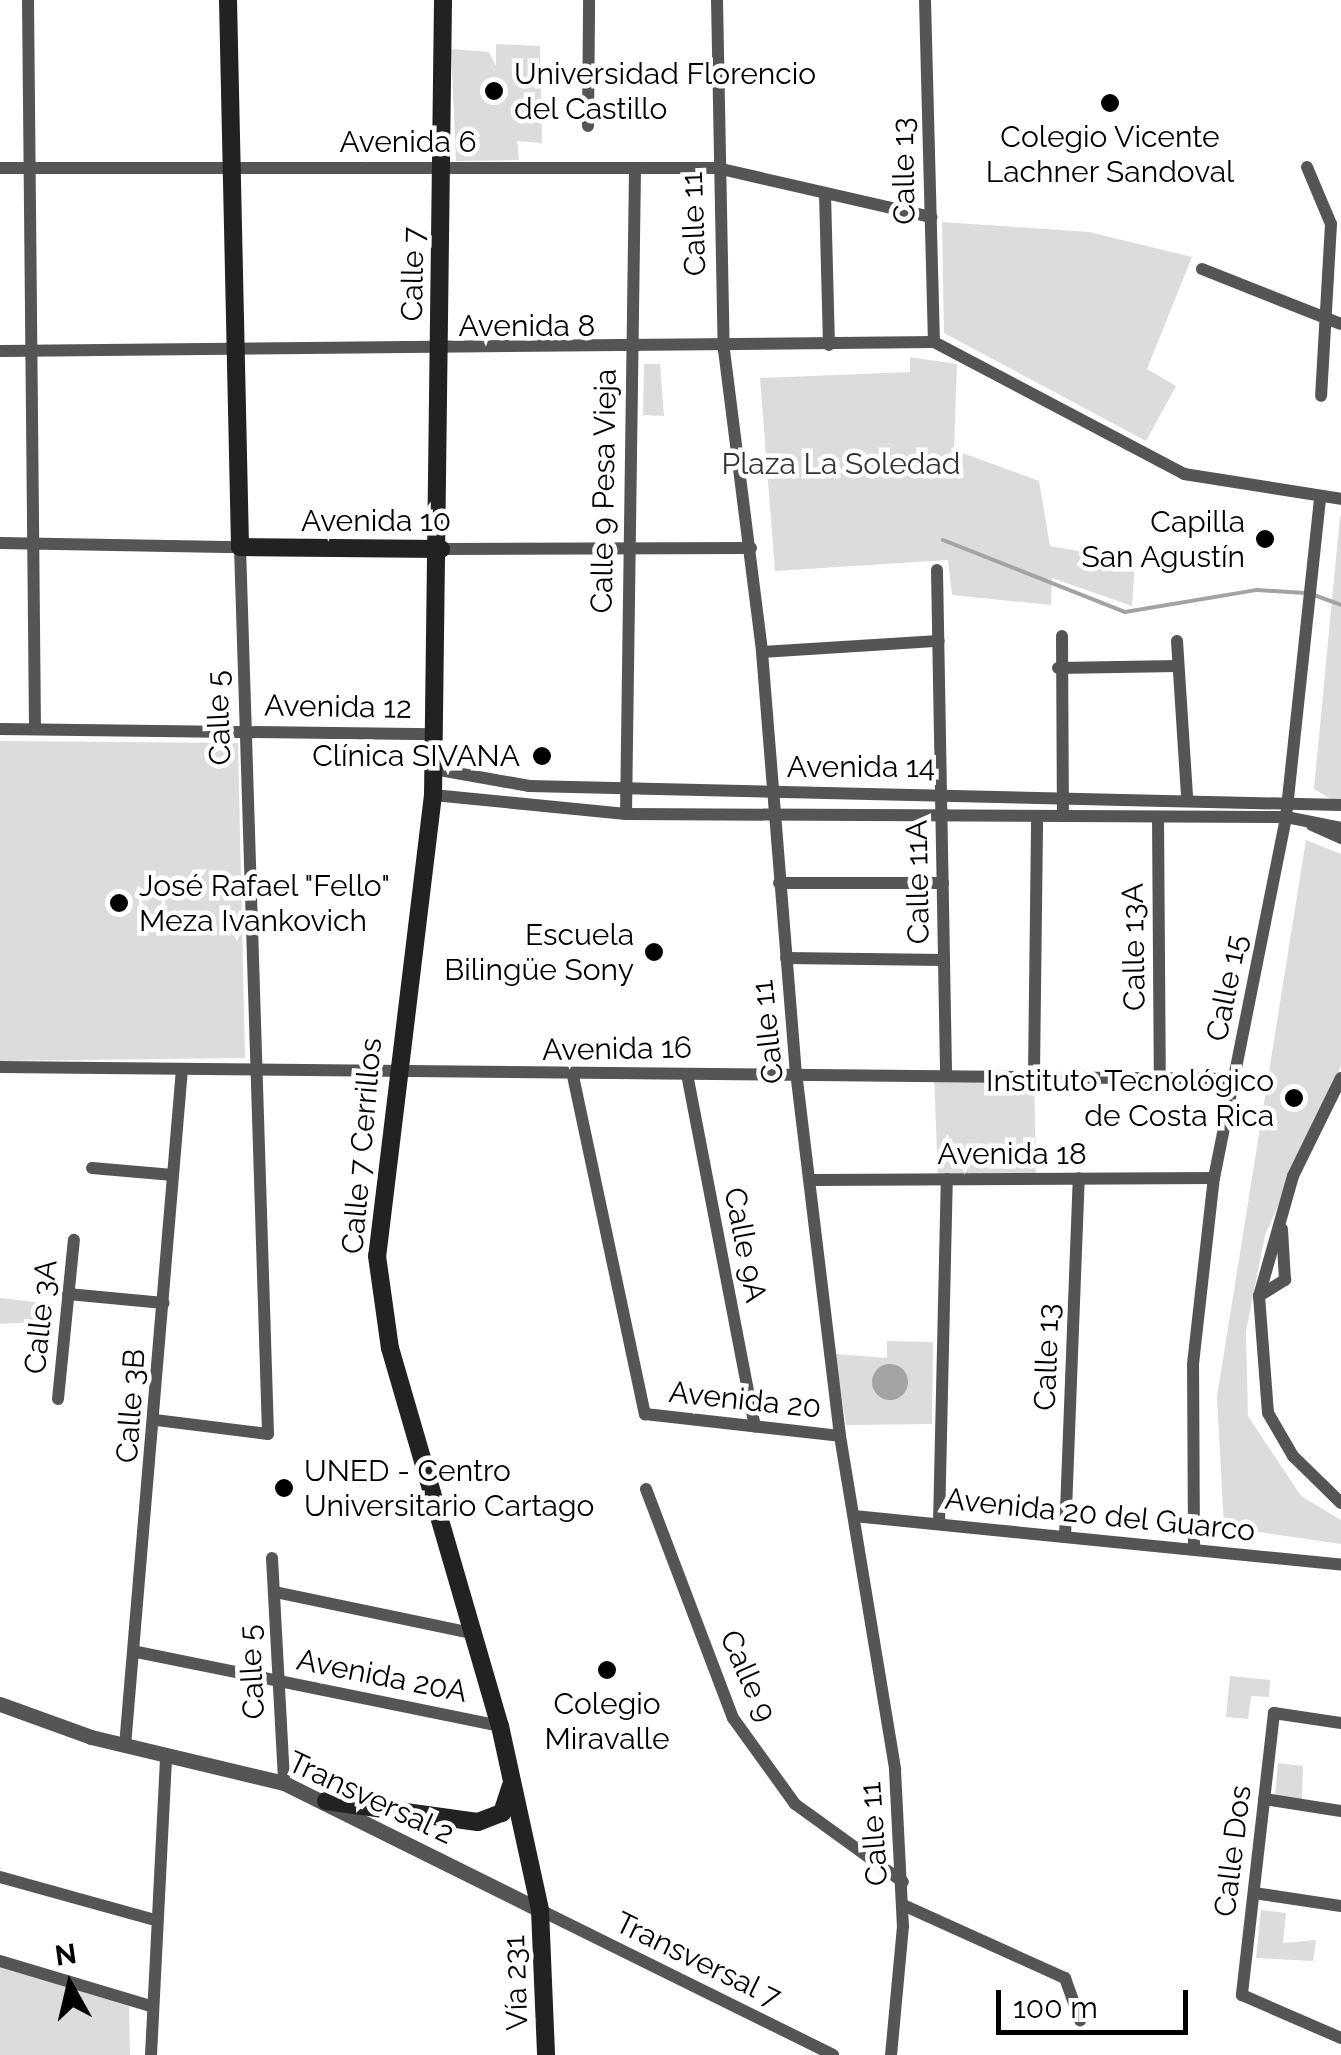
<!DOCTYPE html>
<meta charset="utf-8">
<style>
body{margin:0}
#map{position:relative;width:1341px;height:2055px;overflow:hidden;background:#fff;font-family:Raleway,sans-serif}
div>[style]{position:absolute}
.green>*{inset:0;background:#dcdcdc}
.water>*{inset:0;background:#a3a3a3}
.round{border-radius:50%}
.stream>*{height:4px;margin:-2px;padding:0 2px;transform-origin:2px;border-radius:2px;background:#a3a3a3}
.minor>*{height:12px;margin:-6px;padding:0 6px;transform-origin:6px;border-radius:6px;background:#555}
.tertiary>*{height:15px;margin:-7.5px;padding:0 7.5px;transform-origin:7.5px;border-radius:7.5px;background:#555}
.secondary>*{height:18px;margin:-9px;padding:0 9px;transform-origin:9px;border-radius:9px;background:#222}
.dots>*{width:28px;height:28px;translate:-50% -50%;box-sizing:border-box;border:5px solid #fff;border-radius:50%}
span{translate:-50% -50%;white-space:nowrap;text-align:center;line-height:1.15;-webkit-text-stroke:9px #fff;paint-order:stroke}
.poi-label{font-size:30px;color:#000}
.left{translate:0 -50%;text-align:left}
.right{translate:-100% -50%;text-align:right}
.street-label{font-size:30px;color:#000}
.park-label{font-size:30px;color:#333}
.north{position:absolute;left:20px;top:1935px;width:100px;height:100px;-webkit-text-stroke:8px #fff;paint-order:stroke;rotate:352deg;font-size:28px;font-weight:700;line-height:40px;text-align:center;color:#000}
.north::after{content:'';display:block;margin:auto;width:35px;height:45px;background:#000;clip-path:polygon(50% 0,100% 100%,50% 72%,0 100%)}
.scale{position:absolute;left:996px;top:1990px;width:192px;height:45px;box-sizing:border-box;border:5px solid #000;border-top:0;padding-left:12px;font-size:30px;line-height:35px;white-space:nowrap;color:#000;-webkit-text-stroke:8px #fff;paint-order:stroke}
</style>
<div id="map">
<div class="green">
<i style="clip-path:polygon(496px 44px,540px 46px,542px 143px,517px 141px,519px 160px,456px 161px,451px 49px,489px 52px,496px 66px)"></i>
<i style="clip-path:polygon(942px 222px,1089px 232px,1192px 257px,1147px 369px,1176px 386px,1146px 441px,944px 333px)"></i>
<i style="clip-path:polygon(910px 357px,957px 364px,954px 450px,1039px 481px,1050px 546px,1135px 561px,1132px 606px,1052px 578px,1051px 605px,952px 595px,948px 560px,775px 571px,760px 378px,910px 372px)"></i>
<i style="clip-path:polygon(644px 364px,660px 364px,664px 416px,643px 415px)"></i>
<i style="clip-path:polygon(1340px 516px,1341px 516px,1341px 805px,1314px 789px)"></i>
<i style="clip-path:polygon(0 741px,238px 743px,245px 1058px,0 1061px)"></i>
<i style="clip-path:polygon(1306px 840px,1341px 854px,1341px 1066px,1265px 1235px,1246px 1331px,1248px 1416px,1301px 1496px,1341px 1520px,1341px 1544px,1224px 1527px,1217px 1397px)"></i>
<i style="clip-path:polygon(934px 1073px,1034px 1073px,1036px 1179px,938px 1179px)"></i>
<i style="clip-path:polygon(0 1298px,53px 1304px,52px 1321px,0 1324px)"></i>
<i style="clip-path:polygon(887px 1341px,933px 1342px,932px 1424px,846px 1425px,835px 1354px,887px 1358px)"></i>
<i style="clip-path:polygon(1230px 1676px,1270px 1680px,1269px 1697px,1251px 1696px,1248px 1719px,1226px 1717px)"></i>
<i style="clip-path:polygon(1278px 1763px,1303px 1766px,1302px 1800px,1275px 1797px)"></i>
<i style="clip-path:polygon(1261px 1910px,1286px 1913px,1283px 1943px,1316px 1940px,1313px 1961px,1256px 1958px)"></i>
<i style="clip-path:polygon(0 1966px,129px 2006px,130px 2055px,0 2055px)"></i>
</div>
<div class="water">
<i class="round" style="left:872px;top:1364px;width:36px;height:36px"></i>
</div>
<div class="stream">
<i style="left:943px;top:540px;width:196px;rotate:21.6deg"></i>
<i style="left:1125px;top:612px;width:134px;rotate:-9.5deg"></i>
<i style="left:1257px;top:590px;width:48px;rotate:3.6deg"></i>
<i style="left:1314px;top:595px;width:29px;rotate:20deg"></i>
</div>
<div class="minor">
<i style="left:28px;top:0;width:729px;rotate:89.45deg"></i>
<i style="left:717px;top:0;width:350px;rotate:88.9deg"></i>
<i style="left:724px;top:350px;width:304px;rotate:82.8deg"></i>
<i style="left:762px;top:652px;width:421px;rotate:85.4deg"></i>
<i style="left:796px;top:1072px;width:367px;rotate:83.1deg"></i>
<i style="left:840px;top:1436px;width:338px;rotate:80.6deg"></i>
<i style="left:895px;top:1770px;width:156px;rotate:87.1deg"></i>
<i style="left:903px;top:1926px;width:130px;rotate:95.3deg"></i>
<i style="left:925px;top:0;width:342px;rotate:88.5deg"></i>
<i style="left:588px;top:126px;width:126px;rotate:-89.5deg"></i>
<i style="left:1307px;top:167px;width:62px;rotate:67.2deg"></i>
<i style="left:1331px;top:224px;width:172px;rotate:93.3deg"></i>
<i style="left:0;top:168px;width:717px"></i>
<i style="left:717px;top:168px;width:220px;rotate:12.9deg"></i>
<i style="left:825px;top:193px;width:152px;rotate:88.5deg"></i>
<i style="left:1202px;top:269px;width:149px;rotate:21.6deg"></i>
<i style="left:0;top:351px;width:934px;rotate:-0.55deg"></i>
<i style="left:934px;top:342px;width:283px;rotate:27.8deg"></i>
<i style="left:1184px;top:474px;width:159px;rotate:9deg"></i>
<i style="left:0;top:543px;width:240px;rotate:1deg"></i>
<i style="left:240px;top:547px;width:887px;rotate:88.19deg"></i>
<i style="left:268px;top:1434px;width:114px;rotate:-172.9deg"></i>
<i style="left:441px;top:549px;width:310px;rotate:-0.2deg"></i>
<i style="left:937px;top:570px;width:503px;rotate:88.97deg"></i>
<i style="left:1062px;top:636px;width:180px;rotate:89.7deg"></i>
<i style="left:1177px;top:641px;width:155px;rotate:86.3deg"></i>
<i style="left:762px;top:652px;width:177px;rotate:-3.6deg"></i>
<i style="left:1058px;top:668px;width:120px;rotate:-1deg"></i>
<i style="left:0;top:729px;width:436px;rotate:0.7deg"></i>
<i style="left:434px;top:769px;width:97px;rotate:10.1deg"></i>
<i style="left:529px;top:786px;width:812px;rotate:1.34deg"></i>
<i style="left:433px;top:795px;width:194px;rotate:5.6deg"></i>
<i style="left:626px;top:814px;width:660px;rotate:0.26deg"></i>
<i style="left:1286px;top:817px;width:56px;rotate:11.3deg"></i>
<i style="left:626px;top:814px;width:646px;rotate:-89.2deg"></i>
<i style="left:1158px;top:817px;width:258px;rotate:89.6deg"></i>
<i style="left:1312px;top:825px;width:32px;rotate:24deg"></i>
<i style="left:779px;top:883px;width:164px"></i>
<i style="left:786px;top:958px;width:158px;rotate:0.7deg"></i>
<i style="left:0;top:1067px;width:1235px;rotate:0.56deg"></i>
<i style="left:1034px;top:1073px;width:256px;rotate:-89.3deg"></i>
<i style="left:687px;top:1074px;width:359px;rotate:79.1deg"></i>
<i style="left:573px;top:1076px;width:346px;rotate:78deg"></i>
<i style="left:645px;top:1414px;width:196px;rotate:6.4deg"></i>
<i style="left:1341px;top:1078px;width:109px;rotate:116.1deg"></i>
<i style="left:1293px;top:1176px;width:125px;rotate:105.8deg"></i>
<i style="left:1259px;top:1296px;width:117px;rotate:85.6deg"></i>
<i style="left:1268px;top:1413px;width:50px;rotate:59.8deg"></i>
<i style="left:1293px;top:1456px;width:67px;rotate:44.4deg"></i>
<i style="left:92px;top:1168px;width:81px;rotate:4.9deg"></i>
<i style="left:812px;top:1180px;width:402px;rotate:-0.3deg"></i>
<i style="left:68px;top:1294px;width:96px;rotate:5.4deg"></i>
<i style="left:1259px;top:1296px;width:31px;rotate:-32deg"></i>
<i style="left:1285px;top:1280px;width:51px;rotate:-93.4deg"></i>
<i style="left:58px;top:1399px;width:160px;rotate:-84.3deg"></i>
<i style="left:646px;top:1489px;width:245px;rotate:69.2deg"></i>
<i style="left:733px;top:1718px;width:106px;rotate:54.2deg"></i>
<i style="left:795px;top:1804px;width:133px;rotate:35.8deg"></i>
<i style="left:854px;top:1516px;width:489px;rotate:5.7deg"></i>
<i style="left:939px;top:1524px;width:345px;rotate:-88.7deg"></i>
<i style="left:1065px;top:1537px;width:359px;rotate:-87.8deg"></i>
<i style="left:1194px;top:1548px;width:184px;rotate:-90.3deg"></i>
<i style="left:1193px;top:1364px;width:187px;rotate:-83.6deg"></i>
<i style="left:1214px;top:1178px;width:368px;rotate:-78.7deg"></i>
<i style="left:1286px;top:817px;width:322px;rotate:-83.9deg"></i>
<i style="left:272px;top:1558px;width:225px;rotate:86.9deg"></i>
<i style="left:275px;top:1592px;width:195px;rotate:11.8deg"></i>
<i style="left:137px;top:1652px;width:370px;rotate:11.5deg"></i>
<i style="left:1341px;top:1723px;width:68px;rotate:-171.5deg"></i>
<i style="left:1274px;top:1713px;width:284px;rotate:96.5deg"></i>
<i style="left:1242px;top:1995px;width:108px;rotate:23.5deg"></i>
<i style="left:125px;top:1746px;width:679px;rotate:-85.19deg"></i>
<i style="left:1264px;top:1799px;width:78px;rotate:8.9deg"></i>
<i style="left:0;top:1877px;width:157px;rotate:15.5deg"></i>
<i style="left:1254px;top:1893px;width:88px;rotate:8.5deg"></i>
<i style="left:903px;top:1905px;width:178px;rotate:24.3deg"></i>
<i style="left:1065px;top:1978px;width:45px;rotate:70.3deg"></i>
<i style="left:540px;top:1910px;width:327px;rotate:26.3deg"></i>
<i style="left:0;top:1961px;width:158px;rotate:16.6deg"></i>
<i style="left:151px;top:2055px;width:299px;rotate:-87.1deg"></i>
</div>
<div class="tertiary">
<i style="left:0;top:1704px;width:97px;rotate:19.9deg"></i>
<i style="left:91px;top:1737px;width:198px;rotate:13.4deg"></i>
<i style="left:284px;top:1783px;width:286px;rotate:26.4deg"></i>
</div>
<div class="secondary">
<i style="left:228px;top:0;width:547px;rotate:88.74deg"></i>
<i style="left:240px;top:547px;width:201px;rotate:0.6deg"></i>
<i style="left:443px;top:0;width:795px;rotate:90.72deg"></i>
<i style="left:433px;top:795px;width:464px;rotate:96.9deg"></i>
<i style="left:377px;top:1256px;width:93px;rotate:82deg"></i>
<i style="left:390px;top:1348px;width:394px;rotate:73.8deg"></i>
<i style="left:500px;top:1726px;width:188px;rotate:77.7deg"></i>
<i style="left:540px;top:1910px;width:145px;rotate:87.6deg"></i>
<i style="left:326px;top:1801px;width:153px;rotate:7.9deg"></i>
<i style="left:478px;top:1822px;width:26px;rotate:-21deg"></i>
<i style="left:502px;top:1813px;width:29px;rotate:-72deg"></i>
</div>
<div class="dots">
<i style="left:494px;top:91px;background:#000"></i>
<i style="left:1110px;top:103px;background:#000"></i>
<i style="left:1265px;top:539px;background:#000"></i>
<i style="left:542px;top:756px;background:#000"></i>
<i style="left:119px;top:903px;background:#000"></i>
<i style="left:654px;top:952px;background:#000"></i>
<i style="left:1294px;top:1098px;background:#000"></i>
<i style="left:284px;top:1488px;background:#000"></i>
<i style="left:607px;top:1670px;background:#000"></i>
</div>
<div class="poi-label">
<span class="left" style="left:514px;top:91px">Universidad Florencio<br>del Castillo</span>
<span style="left:1110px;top:154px">Colegio Vicente<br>Lachner Sandoval</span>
<span class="right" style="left:1245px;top:539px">Capilla<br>San Agustín</span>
<span class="right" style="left:520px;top:756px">Clínica SIVANA</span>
<span class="left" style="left:139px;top:903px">José Rafael "Fello"<br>Meza Ivankovich</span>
<span class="right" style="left:634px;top:952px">Escuela<br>Bilingüe Sony</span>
<span class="right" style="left:1274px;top:1098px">Instituto Tecnológico<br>de Costa Rica</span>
<span class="left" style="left:304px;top:1488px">UNED - Centro<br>Universitario Cartago</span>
<span style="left:607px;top:1721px">Colegio<br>Miravalle</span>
</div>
<div class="street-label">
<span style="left:408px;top:142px">Avenida 6</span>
<span style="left:904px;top:171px;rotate:-91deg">Calle 13</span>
<span style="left:694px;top:224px;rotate:-92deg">Calle 11</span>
<span style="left:413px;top:274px;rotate:-89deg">Calle 7</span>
<span style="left:527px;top:326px">Avenida 8</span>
<span style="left:604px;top:491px;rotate:-89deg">Calle 9 Pesa Vieja</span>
<span style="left:376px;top:521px">Avenida 10</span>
<span style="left:338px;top:707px;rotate:1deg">Avenida 12</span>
<span style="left:219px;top:718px;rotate:-92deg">Calle 5</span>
<span style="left:861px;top:767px">Avenida 14</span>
<span style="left:918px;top:882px;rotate:-91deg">Calle 11A</span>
<span style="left:1134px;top:947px;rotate:-91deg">Calle 13A</span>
<span style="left:1227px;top:988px;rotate:-79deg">Calle 15</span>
<span style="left:768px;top:1032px;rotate:-96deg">Calle 11</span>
<span style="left:617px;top:1049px;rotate:-1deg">Avenida 16</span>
<span style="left:362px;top:1146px;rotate:-85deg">Calle 7 Cerrillos</span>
<span style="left:1012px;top:1154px">Avenida 18</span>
<span style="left:745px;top:1245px;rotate:79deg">Calle 9A</span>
<span style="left:41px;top:1317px;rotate:-84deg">Calle 3A</span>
<span style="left:1047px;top:1357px;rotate:-88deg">Calle 13</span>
<span style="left:745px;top:1400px;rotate:6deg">Avenida 20</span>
<span style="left:131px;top:1406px;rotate:-86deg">Calle 3B</span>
<span style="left:1100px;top:1515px;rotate:6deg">Avenida 20 del Guarco</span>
<span style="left:252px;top:1672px;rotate:-93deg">Calle 5</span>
<span style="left:382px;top:1676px;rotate:11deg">Avenida 20A</span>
<span style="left:748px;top:1676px;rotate:66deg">Calle 9</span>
<span style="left:371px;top:1798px;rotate:25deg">Transversal 2</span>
<span style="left:874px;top:1834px;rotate:-94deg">Calle 11</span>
<span style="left:1233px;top:1851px;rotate:-83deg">Calle Dos</span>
<span style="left:698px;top:1960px;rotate:26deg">Transversal 7</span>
<span style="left:516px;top:1983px;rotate:-92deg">Vía 231</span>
</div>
<div class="park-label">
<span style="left:841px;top:464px">Plaza La Soledad</span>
</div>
<div class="north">N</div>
<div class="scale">100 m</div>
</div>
